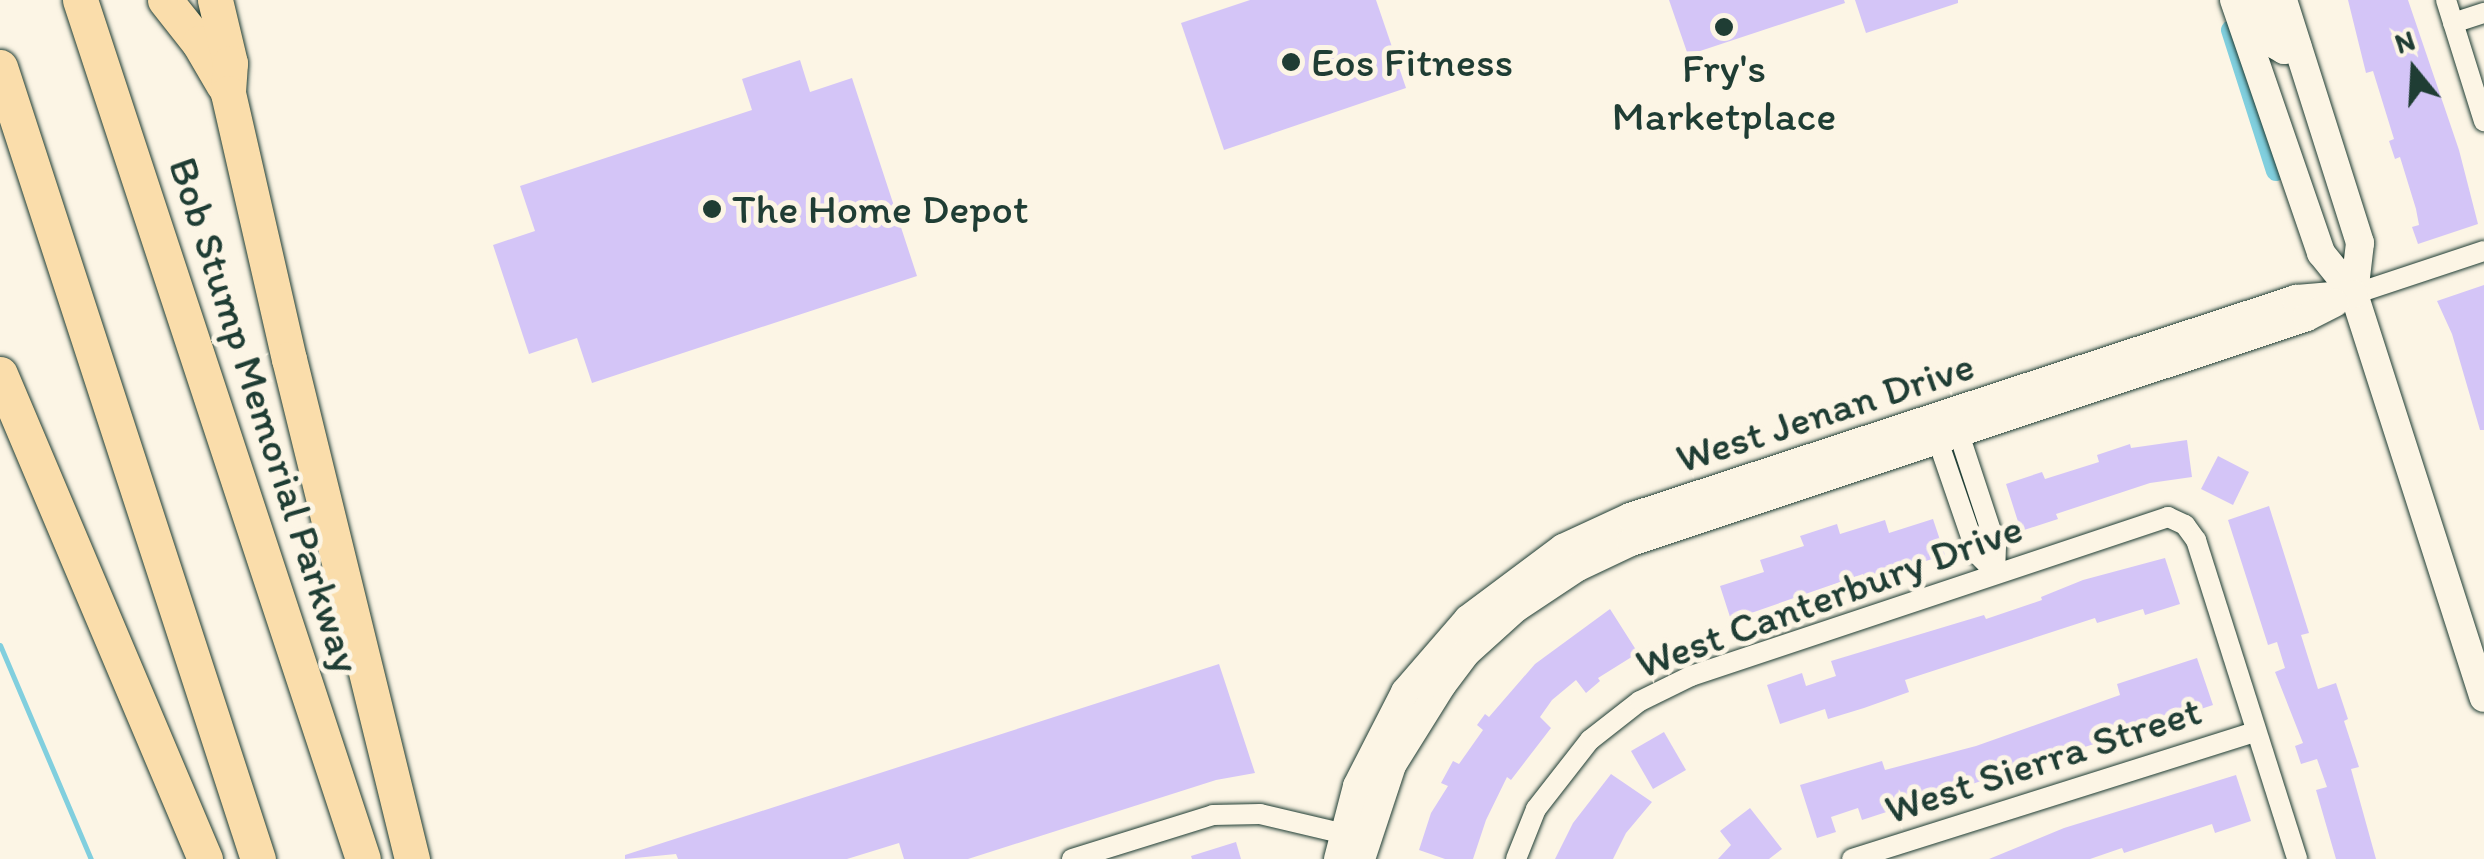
<!DOCTYPE html>
<style>
body{margin:0}
#map{position:relative;width:2484px;height:859px;overflow:hidden;background:#fcf5e5;font-family:Itim,sans-serif}
div>[style]{position:absolute}
.stream>*{height:5px;margin:-2.5px;padding:0 2.5px;transform-origin:2.5px;border-radius:2.5px;background:#81cfde}
.canal>*{height:20px;margin:-10px;padding:0 10px;transform-origin:10px;border-radius:10px;background:#81cfde}
.building>*{inset:0;background:#d4c5f7}
.roads{filter:drop-shadow(0 0 2px #1f3d34) drop-shadow(0 0 2px #1f3d34)}
.street>*{height:20px;margin:-10px;padding:0 10px;transform-origin:10px;border-radius:10px;background:#fcf5e5}
.secondary>*{height:28px;margin:-14px;padding:0 14px;transform-origin:14px;border-radius:14px;background:#fcf5e5}
.highway>*{height:35px;margin:-17.5px;padding:0 17.5px;transform-origin:17.5px;border-radius:17.5px;background:#faddab}
.dots>*{width:28px;height:28px;translate:-50% -50%;box-sizing:border-box;border:5px solid #fcf5e5;border-radius:50%}
span{translate:-50% -50%;white-space:nowrap;text-align:center;line-height:1.15;-webkit-text-stroke:10px #fcf5e5;paint-order:stroke}
.poi-label{font-size:42px;color:#1f3d34}
.left{translate:0 -50%;text-align:left}
.street-label{font-size:42px;color:#1f3d34}
.north{position:absolute;left:2364px;top:20px;width:100px;height:100px;-webkit-text-stroke:8px #fcf5e5;paint-order:stroke;rotate:342deg;font-size:28px;font-weight:700;line-height:40px;text-align:center;color:#1f3d34}
.north::after{content:'';display:block;margin:auto;width:35px;height:45px;background:#1f3d34;clip-path:polygon(50% 0,100% 100%,50% 72%,0 100%)}
</style>
<div id="map">
<div class="stream">
<i style="left:0;top:645px;width:233px;rotate:67deg"></i>
</div>
<div class="canal">
<i style="left:2231px;top:30px;width:148px;rotate:72.3deg"></i>
</div>
<div class="building">
<i style="clip-path:polygon(1250px 0,1376px 0,1406px 88px,1224px 150px,1181px 23px)"></i>
<i style="clip-path:polygon(1669px 0,1844px 0,1845px 3px,1688px 55px)"></i>
<i style="clip-path:polygon(1855px 0,1958px 0,1958px 3px,1866px 33px)"></i>
<i style="clip-path:polygon(2348px 0,2408px 0,2459px 150px,2478px 224px,2418px 244px,2412px 227px,2419px 225px,2416px 209px,2400px 157px,2395px 159px,2389px 141px,2394px 139px,2373px 71px,2366px 73px)"></i>
<i style="clip-path:polygon(800px 60px,810px 92px,852px 78px,917px 276px,592px 383px,577px 338px,529px 354px,493px 245px,535px 231px,520px 186px,752px 110px,742px 79px)"></i>
<i style="clip-path:polygon(2484px 285px,2484px 430px,2480px 430px,2452px 334px,2437px 301px)"></i>
<i style="clip-path:polygon(2187px 440px,2192px 477px,2150px 483px,2056px 514px,2058px 519px,2021px 531px,2006px 484px,2042px 472px,2045px 479px,2099px 462px,2097px 455px,2130px 444px,2131px 448px)"></i>
<i style="clip-path:polygon(2218px 456px,2249px 472px,2233px 505px,2201px 489px)"></i>
<i style="clip-path:polygon(2269px 506px,2309px 633px,2301px 635px,2318px 689px,2336px 683px,2348px 719px,2344px 721px,2359px 767px,2351px 769px,2376px 859px,2336px 859px,2316px 790px,2327px 787px,2317px 759px,2301px 764px,2295px 746px,2303px 743px,2275px 672px,2285px 668px,2277px 642px,2268px 645px,2228px 520px)"></i>
<i style="clip-path:polygon(1933px 519px,1945px 555px,1865px 580px,1863px 574px,1731px 620px,1720px 586px,1764px 572px,1760px 560px,1804px 546px,1800px 536px,1837px 524px,1840px 534px,1885px 520px,1889px 533px)"></i>
<i style="clip-path:polygon(2165px 558px,2180px 604px,2145px 615px,2143px 609px,2097px 623px,2095px 618px,1905px 680px,1909px 692px,1864px 708px,1828px 719px,1825px 709px,1780px 724px,1767px 685px,1802px 673px,1806px 686px,1836px 676px,1831px 661px,1984px 615px,1986px 619px,2042px 600px,2041px 597px,2083px 580px)"></i>
<i style="clip-path:polygon(1610px 609px,1638px 653px,1598px 678px,1600px 681px,1586px 693px,1576px 680px,1552px 700px,1540px 717px,1551px 728px,1511px 780px,1507px 777px,1486px 820px,1473px 859px,1445px 859px,1419px 850px,1431px 813px,1448px 786px,1441px 783px,1453px 761px,1459px 764px,1483px 730px,1477px 725px,1485px 714px,1489px 717px,1535px 664px)"></i>
<i style="clip-path:polygon(2197px 658px,2213px 705px,1862px 820px,1858px 808px,1831px 817px,1836px 832px,1817px 838px,1800px 785px,1882px 761px,1885px 770px,1976px 746px,2120px 695px,2117px 684px)"></i>
<i style="clip-path:polygon(1219px 664px,1255px 773px,1216px 780px,968px 859px,904px 859px,899px 843px,847px 859px,678px 859px,676px 854px,625px 859px,625px 855px)"></i>
<i style="clip-path:polygon(1664px 732px,1686px 770px,1653px 789px,1631px 751px)"></i>
<i style="clip-path:polygon(1611px 774px,1652px 802px,1626px 833px,1613px 859px,1555px 859px,1573px 823px)"></i>
<i style="clip-path:polygon(2236px 775px,2251px 821px,2215px 833px,2212px 824px,2124px 853px,2122px 848px,2090px 859px,1989px 859px,2064px 828px)"></i>
<i style="clip-path:polygon(1750px 808px,1782px 849px,1769px 859px,1718px 859px,1731px 845px,1720px 831px)"></i>
<i style="clip-path:polygon(1236px 842px,1241px 859px,1192px 859px,1191px 856px)"></i>
</div>
<div class="roads">
<div class="street">
<i style="left:2446px;top:0;width:127px;rotate:72.6deg"></i>
<i style="left:2453px;top:23px;width:33px;rotate:-18deg"></i>
<i style="left:2354px;top:294px;width:137px;rotate:-18.3deg"></i>
<i style="left:1950px;top:425px;width:13px;rotate:45deg"></i>
<i style="left:1959px;top:434px;width:118px;rotate:71.7deg"></i>
<i style="left:1996px;top:546px;width:26px;rotate:92deg"></i>
<i style="left:1940px;top:428px;width:13px;rotate:99deg"></i>
<i style="left:1938px;top:441px;width:120px;rotate:71deg"></i>
<i style="left:1977px;top:554px;width:25px;rotate:45deg"></i>
<i style="left:1072px;top:859px;width:148px;rotate:-17.3deg"></i>
<i style="left:1213px;top:815px;width:47px;rotate:-1.2deg"></i>
<i style="left:1260px;top:814px;width:97px;rotate:13.2deg"></i>
<i style="left:1516px;top:859px;width:54px;rotate:-68.2deg"></i>
<i style="left:1536px;top:809px;width:88px;rotate:-52deg"></i>
<i style="left:1590px;top:740px;width:63px;rotate:-38deg"></i>
<i style="left:1640px;top:701px;width:57px;rotate:-26.1deg"></i>
<i style="left:1691px;top:676px;width:503px;rotate:-18.43deg"></i>
<i style="left:2168px;top:517px;width:19px;rotate:25deg"></i>
<i style="left:2185px;top:525px;width:19px;rotate:54deg"></i>
<i style="left:2196px;top:540px;width:335px;rotate:72.4deg"></i>
<i style="left:1852px;top:859px;width:423px;rotate:-17.5deg"></i>
</div>
<div class="secondary">
<i style="left:2234px;top:0;width:268px;rotate:71deg"></i>
<i style="left:2321px;top:253px;width:53px;rotate:51.2deg"></i>
<i style="left:2354px;top:294px;width:424px;rotate:72.2deg"></i>
<i style="left:2262px;top:0;width:48px;rotate:71.9deg"></i>
<i style="left:2277px;top:46px;width:8px;rotate:30deg"></i>
<i style="left:2284px;top:50px;width:14px;rotate:-12deg"></i>
<i style="left:2283px;top:0;width:255px;rotate:72.4deg"></i>
<i style="left:2360px;top:243px;width:51px;rotate:96.7deg"></i>
<i style="left:1338px;top:859px;width:75px;rotate:-75.4deg"></i>
<i style="left:1357px;top:786px;width:106px;rotate:-62.9deg"></i>
<i style="left:1405px;top:692px;width:96px;rotate:-49.2deg"></i>
<i style="left:1468px;top:619px;width:119px;rotate:-36.8deg"></i>
<i style="left:1563px;top:548px;width:74px;rotate:-24.8deg"></i>
<i style="left:1630px;top:517px;width:701px;rotate:-18.12deg"></i>
<i style="left:2296px;top:299px;width:58px;rotate:-4.9deg"></i>
<i style="left:1361px;top:859px;width:99px;rotate:-71.7deg"></i>
<i style="left:1392px;top:765px;width:94px;rotate:-58deg"></i>
<i style="left:1442px;top:685px;width:40px;rotate:-53deg"></i>
<i style="left:1466px;top:653px;width:67px;rotate:-42deg"></i>
<i style="left:1516px;top:608px;width:74px;rotate:-33.5deg"></i>
<i style="left:1578px;top:567px;width:59px;rotate:-25.3deg"></i>
<i style="left:1631px;top:542px;width:712px;rotate:-18.41deg"></i>
<i style="left:2307px;top:317px;width:31px;rotate:-27deg"></i>
</div>
<div class="highway">
<i style="left:80px;top:0;width:904px;rotate:71.77deg"></i>
<i style="left:165px;top:0;width:55px;rotate:51.7deg"></i>
<i style="left:199px;top:43px;width:48px;rotate:59.7deg"></i>
<i style="left:215px;top:0;width:65px;rotate:76.6deg"></i>
<i style="left:230px;top:63px;width:30px;rotate:94deg"></i>
<i style="left:228px;top:93px;width:273px;rotate:77.1deg"></i>
<i style="left:289px;top:359px;width:515px;rotate:76.18deg"></i>
<i style="left:0;top:67px;width:833px;rotate:71.96deg"></i>
<i style="left:0;top:374px;width:527px;rotate:67.09deg"></i>
</div>
</div>
<div class="dots">
<i style="left:1724px;top:27px;background:#1f3d34"></i>
<i style="left:1291px;top:62px;background:#1f3d34"></i>
<i style="left:712px;top:209px;background:#1f3d34"></i>
</div>
<div class="poi-label">
<span class="left" style="left:1311px;top:62px">Eos Fitness</span>
<span style="left:1724px;top:92px">Fry's<br>Marketplace</span>
<span class="left" style="left:732px;top:209px">The Home Depot</span>
</div>
<div class="street-label">
<span style="left:1825px;top:412px;rotate:-18deg">West Jenan Drive</span>
<span style="left:265px;top:415px;rotate:72deg">Bob Stump Memorial Parkway</span>
<span style="left:1829px;top:596px;rotate:-20deg">West Canterbury Drive</span>
<span style="left:2043px;top:760px;rotate:-18deg">West Sierra Street</span>
</div>
<div class="north">N</div>
</div>
